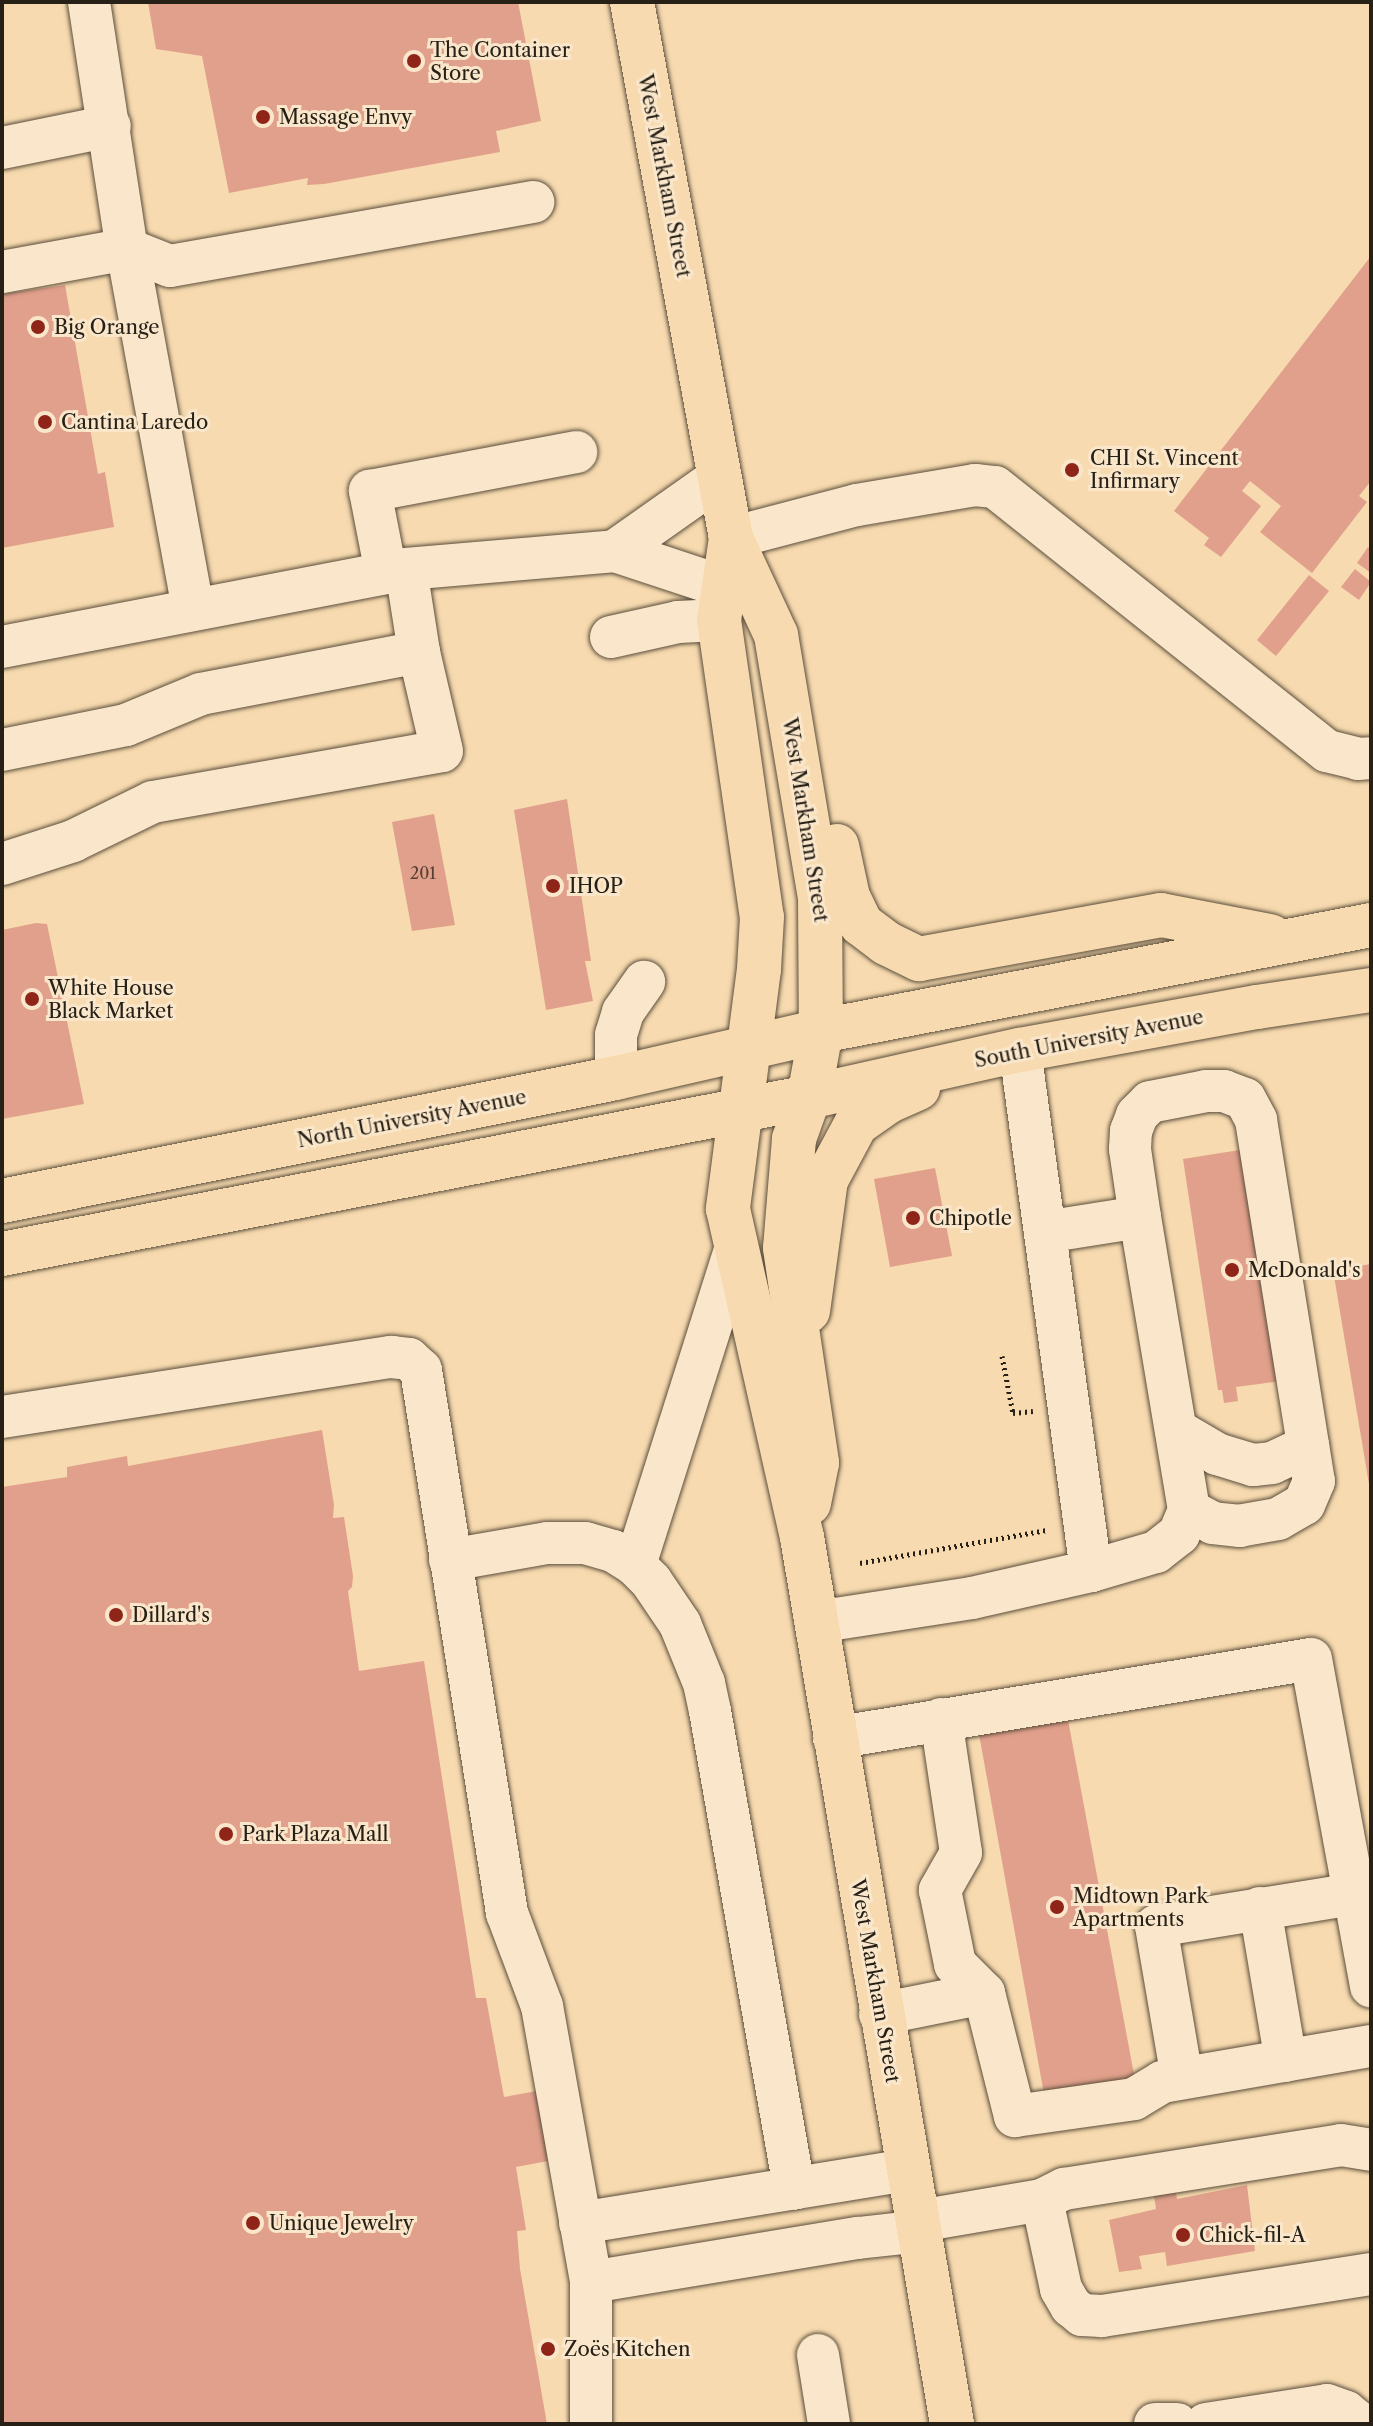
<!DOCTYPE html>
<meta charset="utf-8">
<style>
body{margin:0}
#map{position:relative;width:1373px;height:2426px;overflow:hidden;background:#f7daaf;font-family:"Libre Caslon Text",serif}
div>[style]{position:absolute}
.building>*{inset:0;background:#e1a08b}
.path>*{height:5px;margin-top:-2.5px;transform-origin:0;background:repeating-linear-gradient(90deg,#272016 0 2px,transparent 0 6px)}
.roads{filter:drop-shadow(0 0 2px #5b4e3c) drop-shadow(0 0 2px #5b4e3c)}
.minor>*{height:42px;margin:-21px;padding:0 21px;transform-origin:21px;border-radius:21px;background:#fae7cb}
.major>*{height:44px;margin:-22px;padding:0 22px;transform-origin:22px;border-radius:22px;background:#f7daaf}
.dots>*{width:22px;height:22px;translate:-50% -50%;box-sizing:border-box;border:4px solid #fae7cb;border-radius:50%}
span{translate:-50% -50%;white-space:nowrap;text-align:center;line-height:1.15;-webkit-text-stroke:6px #fae7cb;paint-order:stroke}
.number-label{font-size:16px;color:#564033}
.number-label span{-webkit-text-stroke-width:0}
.poi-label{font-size:20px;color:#272016}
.left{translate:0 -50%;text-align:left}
.street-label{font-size:20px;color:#272016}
.frame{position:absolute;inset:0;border:4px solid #272016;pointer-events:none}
</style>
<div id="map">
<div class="building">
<i style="clip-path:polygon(148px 2px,518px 2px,541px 121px,496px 131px,500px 152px,324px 184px,307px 185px,308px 178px,229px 193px,202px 56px,156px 49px)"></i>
<i style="clip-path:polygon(1371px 256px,1371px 481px,1359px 496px,1367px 502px,1312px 573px,1260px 532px,1281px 506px,1250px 481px,1242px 491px,1261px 506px,1221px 557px,1204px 545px,1209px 538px,1174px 511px)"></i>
<i style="clip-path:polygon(65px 285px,98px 474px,105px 472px,114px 527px,2px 548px,2px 294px)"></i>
<i style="clip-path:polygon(1368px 547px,1371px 549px,1371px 573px,1357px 563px)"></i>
<i style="clip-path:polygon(1355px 569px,1371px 582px,1359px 600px,1341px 587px)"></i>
<i style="clip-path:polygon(1309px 575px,1329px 591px,1276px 656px,1257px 640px)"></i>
<i style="clip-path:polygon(567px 799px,591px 961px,585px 961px,593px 1001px,546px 1010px,514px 810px)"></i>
<i style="clip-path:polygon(434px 814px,455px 925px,412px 931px,392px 822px)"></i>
<i style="clip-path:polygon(36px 923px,47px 924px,84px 1104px,2px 1119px,2px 930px)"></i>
<i style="clip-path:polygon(1246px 1149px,1281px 1381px,1236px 1387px,1238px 1401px,1224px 1403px,1222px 1390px,1218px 1390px,1183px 1159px)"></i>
<i style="clip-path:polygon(935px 1168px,952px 1256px,890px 1267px,874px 1179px)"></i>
<i style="clip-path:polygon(1371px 1264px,1371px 1484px,1369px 1484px,1333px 1270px)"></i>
<i style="clip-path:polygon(322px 1430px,334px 1505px,333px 1518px,344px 1517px,353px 1576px,352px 1587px,348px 1591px,359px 1671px,424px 1661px,476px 1998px,486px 1998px,504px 2097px,537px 2091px,548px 2161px,516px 2167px,526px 2230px,517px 2231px,520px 2269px,547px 2424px,2px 2424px,2px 1487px,67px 1477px,67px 1467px,127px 1456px,128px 1466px)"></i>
<i style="clip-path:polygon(1068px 1720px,1135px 2080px,1044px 2094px,979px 1734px)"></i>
<i style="clip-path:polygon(1247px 2185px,1255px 2251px,1167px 2266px,1165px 2252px,1139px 2256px,1142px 2269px,1119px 2272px,1109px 2220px,1156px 2209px,1154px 2196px,1176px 2192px,1177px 2199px)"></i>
</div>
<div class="path">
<i style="left:1002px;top:1356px;width:58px;rotate:79.1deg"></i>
<i style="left:1013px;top:1413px;width:20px;rotate:-6deg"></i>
<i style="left:860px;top:1563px;width:191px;rotate:-10deg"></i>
</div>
<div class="roads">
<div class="minor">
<i style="left:89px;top:2px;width:250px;rotate:81.3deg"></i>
<i style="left:127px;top:249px;width:366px;rotate:79.6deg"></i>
<i style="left:2px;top:148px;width:110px;rotate:-11.5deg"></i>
<i style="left:2px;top:272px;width:127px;rotate:-10.4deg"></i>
<i style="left:127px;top:249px;width:46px;rotate:21.6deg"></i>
<i style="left:170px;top:266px;width:369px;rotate:-10deg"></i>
<i style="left:731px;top:538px;width:130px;rotate:-14.7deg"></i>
<i style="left:857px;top:505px;width:120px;rotate:-9.6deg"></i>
<i style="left:975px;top:485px;width:20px;rotate:6deg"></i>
<i style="left:995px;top:487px;width:424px;rotate:38.5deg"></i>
<i style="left:1327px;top:751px;width:32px;rotate:14deg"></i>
<i style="left:1358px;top:759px;width:13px;rotate:-4deg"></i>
<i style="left:615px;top:551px;width:128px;rotate:-35.2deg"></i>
<i style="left:386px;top:573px;width:84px;rotate:-101deg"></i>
<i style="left:370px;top:491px;width:210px;rotate:-10.7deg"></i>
<i style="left:611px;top:637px;width:69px;rotate:-12.6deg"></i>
<i style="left:678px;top:622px;width:41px;rotate:-2.8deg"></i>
<i style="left:2px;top:647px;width:411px;rotate:-10.9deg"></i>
<i style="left:406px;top:569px;width:210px;rotate:-4.9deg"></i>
<i style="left:615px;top:551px;width:115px;rotate:18.3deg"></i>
<i style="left:2px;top:750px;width:126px;rotate:-11.4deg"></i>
<i style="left:126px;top:725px;width:81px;rotate:-22.5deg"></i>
<i style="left:201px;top:694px;width:222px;rotate:-10.9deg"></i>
<i style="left:2px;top:864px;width:75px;rotate:-17.9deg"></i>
<i style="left:73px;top:841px;width:89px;rotate:-26deg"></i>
<i style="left:153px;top:802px;width:293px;rotate:-10deg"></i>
<i style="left:442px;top:751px;width:102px;rotate:-103.1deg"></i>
<i style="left:419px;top:652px;width:84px;rotate:-98.9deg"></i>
<i style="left:1020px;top:1050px;width:526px;rotate:82.24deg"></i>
<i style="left:616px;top:1078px;width:43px;rotate:-90deg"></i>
<i style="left:616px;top:1035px;width:24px;rotate:-73deg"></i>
<i style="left:623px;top:1012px;width:37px;rotate:-55deg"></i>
<i style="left:1045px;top:1232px;width:96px;rotate:-9deg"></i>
<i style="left:2px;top:1417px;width:394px;rotate:-8.8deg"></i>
<i style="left:391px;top:1357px;width:18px;rotate:6deg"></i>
<i style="left:409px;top:1359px;width:16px;rotate:43deg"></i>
<i style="left:421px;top:1370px;width:550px;rotate:81deg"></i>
<i style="left:507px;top:1913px;width:99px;rotate:69.4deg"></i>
<i style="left:542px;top:2006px;width:280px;rotate:79.9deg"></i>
<i style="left:591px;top:2282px;width:142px;rotate:90deg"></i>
<i style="left:1176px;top:1430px;width:48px;rotate:30.3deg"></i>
<i style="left:1217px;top:1454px;width:38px;rotate:17deg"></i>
<i style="left:1253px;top:1465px;width:19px;rotate:-6deg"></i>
<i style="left:1272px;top:1463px;width:40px;rotate:-25deg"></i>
<i style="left:450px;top:1560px;width:98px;rotate:-9.9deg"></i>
<i style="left:547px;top:1543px;width:38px"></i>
<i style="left:585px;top:1543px;width:29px;rotate:16deg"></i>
<i style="left:613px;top:1551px;width:26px;rotate:32deg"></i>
<i style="left:635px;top:1565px;width:23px;rotate:45deg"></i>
<i style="left:651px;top:1581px;width:52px;rotate:56deg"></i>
<i style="left:680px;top:1624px;width:64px;rotate:67.9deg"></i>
<i style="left:704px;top:1683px;width:29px;rotate:78deg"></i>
<i style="left:710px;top:1711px;width:485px;rotate:80deg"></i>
<i style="left:635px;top:1565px;width:331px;rotate:-72.4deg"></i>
<i style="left:816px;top:1622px;width:158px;rotate:-8.7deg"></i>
<i style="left:972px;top:1598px;width:122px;rotate:-12.8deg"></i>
<i style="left:1091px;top:1571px;width:68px;rotate:-16.3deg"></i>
<i style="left:1156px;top:1552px;width:29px;rotate:-38deg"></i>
<i style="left:1179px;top:1534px;width:26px;rotate:-67deg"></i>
<i style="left:1189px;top:1510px;width:297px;rotate:-99.5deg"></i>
<i style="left:1140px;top:1217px;width:69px;rotate:-98.4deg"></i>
<i style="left:1130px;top:1149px;width:18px;rotate:-87deg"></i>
<i style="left:1131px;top:1131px;width:17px;rotate:-69deg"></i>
<i style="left:1137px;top:1115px;width:18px;rotate:-45deg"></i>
<i style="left:1150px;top:1102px;width:57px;rotate:-11.1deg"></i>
<i style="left:1206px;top:1091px;width:18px"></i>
<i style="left:1224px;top:1091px;width:22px;rotate:21deg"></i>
<i style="left:1245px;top:1099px;width:24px;rotate:62deg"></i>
<i style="left:1256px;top:1120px;width:366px;rotate:80.9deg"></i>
<i style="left:1314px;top:1481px;width:25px;rotate:113deg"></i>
<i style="left:1304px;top:1504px;width:30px;rotate:150deg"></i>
<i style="left:1278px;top:1519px;width:39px;rotate:170deg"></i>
<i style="left:1240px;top:1526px;width:27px;rotate:-174deg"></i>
<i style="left:1213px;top:1523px;width:27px;rotate:-152deg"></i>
<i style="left:941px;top:1719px;width:135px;rotate:81.5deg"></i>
<i style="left:961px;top:1853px;width:43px;rotate:119.6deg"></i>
<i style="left:940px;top:1890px;width:76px;rotate:78.5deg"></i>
<i style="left:955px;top:1964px;width:41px;rotate:45deg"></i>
<i style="left:984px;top:1993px;width:127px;rotate:75.9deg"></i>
<i style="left:1015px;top:2116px;width:120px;rotate:-8.1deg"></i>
<i style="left:1134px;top:2099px;width:33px;rotate:-31deg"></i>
<i style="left:1162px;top:2082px;width:212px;rotate:-9.8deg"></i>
<i style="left:834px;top:1738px;width:483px;rotate:-9.4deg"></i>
<i style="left:1311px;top:1659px;width:333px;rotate:79.6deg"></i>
<i style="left:1260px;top:1908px;width:155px;rotate:80.4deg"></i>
<i style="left:880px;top:2014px;width:106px;rotate:-11.4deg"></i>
<i style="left:1182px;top:2078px;width:154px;rotate:-99.7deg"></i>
<i style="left:1156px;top:1926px;width:201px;rotate:-9.2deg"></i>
<i style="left:1042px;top:2200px;width:91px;rotate:77.9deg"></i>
<i style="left:1061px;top:2289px;width:20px;rotate:60deg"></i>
<i style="left:1071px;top:2306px;width:14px;rotate:39deg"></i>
<i style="left:1082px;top:2315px;width:20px;rotate:3deg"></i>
<i style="left:1102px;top:2316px;width:272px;rotate:-8.9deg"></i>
<i style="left:919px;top:2221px;width:125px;rotate:-9.7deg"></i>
<i style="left:1042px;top:2200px;width:25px;rotate:-27deg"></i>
<i style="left:1064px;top:2189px;width:280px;rotate:-9deg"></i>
<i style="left:1341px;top:2145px;width:30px;rotate:9deg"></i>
<i style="left:580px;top:2223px;width:333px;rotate:-9.2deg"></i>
<i style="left:591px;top:2282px;width:271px;rotate:-9.4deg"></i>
<i style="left:858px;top:2238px;width:63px;rotate:-6.3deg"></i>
<i style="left:818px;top:2355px;width:70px;rotate:80.9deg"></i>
<i style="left:1155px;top:2424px;width:22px"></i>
<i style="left:1206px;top:2424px;width:122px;rotate:-8.9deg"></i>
<i style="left:1327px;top:2405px;width:20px;rotate:20deg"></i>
<i style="left:1346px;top:2412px;width:19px;rotate:39deg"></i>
</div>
<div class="major">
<i style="left:632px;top:2px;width:545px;rotate:79.54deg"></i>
<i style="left:731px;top:538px;width:107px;rotate:65.1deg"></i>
<i style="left:776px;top:635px;width:267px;rotate:80.5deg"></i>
<i style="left:820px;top:898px;width:133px;rotate:89.6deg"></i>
<i style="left:821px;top:1031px;width:67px;rotate:100.3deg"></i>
<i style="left:809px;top:1097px;width:45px;rotate:109.7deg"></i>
<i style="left:794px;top:1139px;width:109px;rotate:94.7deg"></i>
<i style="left:785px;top:1248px;width:217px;rotate:81.5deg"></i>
<i style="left:817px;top:1463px;width:41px;rotate:101.3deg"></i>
<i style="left:731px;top:538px;width:83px;rotate:98.3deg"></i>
<i style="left:719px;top:620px;width:300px;rotate:81.8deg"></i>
<i style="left:762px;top:917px;width:52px;rotate:93.3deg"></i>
<i style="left:759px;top:969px;width:242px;rotate:97.4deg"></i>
<i style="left:728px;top:1209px;width:336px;rotate:77.3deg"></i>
<i style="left:802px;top:1537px;width:900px;rotate:80.4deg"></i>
<i style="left:837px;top:846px;width:52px;rotate:77.8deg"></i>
<i style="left:848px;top:897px;width:30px;rotate:64deg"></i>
<i style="left:861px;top:924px;width:31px;rotate:37deg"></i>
<i style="left:886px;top:943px;width:37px;rotate:26deg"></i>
<i style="left:919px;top:959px;width:246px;rotate:-10.3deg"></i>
<i style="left:1161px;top:915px;width:111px;rotate:10.9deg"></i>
<i style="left:2px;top:1201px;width:626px;rotate:-11.33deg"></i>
<i style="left:616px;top:1078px;width:210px;rotate:-12.9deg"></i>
<i style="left:821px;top:1031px;width:560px;rotate:-10.91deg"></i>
<i style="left:2px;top:1254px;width:822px;rotate:-11.01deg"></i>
<i style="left:809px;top:1097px;width:216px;rotate:-12.6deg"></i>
<i style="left:1020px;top:1050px;width:241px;rotate:-10.3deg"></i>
<i style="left:1257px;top:1007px;width:115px;rotate:-8.5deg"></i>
<i style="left:808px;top:1311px;width:132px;rotate:-82.2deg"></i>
<i style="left:826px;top:1180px;width:64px;rotate:-61.8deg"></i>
<i style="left:856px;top:1124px;width:38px;rotate:-35deg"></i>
<i style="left:887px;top:1102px;width:34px;rotate:-24deg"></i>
</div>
</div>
<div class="dots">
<i style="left:414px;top:61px;background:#8f2418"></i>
<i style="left:263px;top:117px;background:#8f2418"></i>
<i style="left:38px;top:327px;background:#8f2418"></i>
<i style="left:45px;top:422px;background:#8f2418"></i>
<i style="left:1072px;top:470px;background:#8f2418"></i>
<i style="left:553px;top:886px;background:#8f2418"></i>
<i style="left:32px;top:999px;background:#8f2418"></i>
<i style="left:913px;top:1218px;background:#8f2418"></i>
<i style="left:1232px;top:1270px;background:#8f2418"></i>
<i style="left:116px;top:1615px;background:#8f2418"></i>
<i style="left:226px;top:1834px;background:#8f2418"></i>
<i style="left:1057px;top:1907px;background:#8f2418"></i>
<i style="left:253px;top:2223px;background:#8f2418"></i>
<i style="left:1183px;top:2235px;background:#8f2418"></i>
<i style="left:548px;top:2349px;background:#8f2418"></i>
</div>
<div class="number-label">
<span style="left:423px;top:873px">201</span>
</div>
<div class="poi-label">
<span class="left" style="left:430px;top:62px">The Container<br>Store</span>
<span class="left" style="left:279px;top:117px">Massage Envy</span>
<span class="left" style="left:54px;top:327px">Big Orange</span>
<span class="left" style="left:61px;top:422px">Cantina Laredo</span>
<span class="left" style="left:1090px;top:470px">CHI St. Vincent<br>Infirmary</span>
<span class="left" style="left:569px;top:886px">IHOP</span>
<span class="left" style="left:48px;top:1000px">White House<br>Black Market</span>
<span class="left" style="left:929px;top:1218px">Chipotle</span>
<span class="left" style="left:1248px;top:1270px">McDonald's</span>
<span class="left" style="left:132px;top:1615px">Dillard's</span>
<span class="left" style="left:242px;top:1834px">Park Plaza Mall</span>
<span class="left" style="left:1073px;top:1908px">Midtown Park<br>Apartments</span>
<span class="left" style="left:269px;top:2223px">Unique Jewelry</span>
<span class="left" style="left:1199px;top:2235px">Chick-fil-A</span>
<span class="left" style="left:564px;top:2349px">Zoës Kitchen</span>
</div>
<div class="street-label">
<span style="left:664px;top:176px;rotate:79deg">West Markham Street</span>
<span style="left:805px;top:820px;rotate:81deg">West Markham Street</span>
<span style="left:1089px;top:1039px;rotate:-11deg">South University Avenue</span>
<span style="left:412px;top:1119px;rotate:-11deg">North University Avenue</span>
<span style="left:875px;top:1981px;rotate:80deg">West Markham Street</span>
</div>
<div class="frame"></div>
</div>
